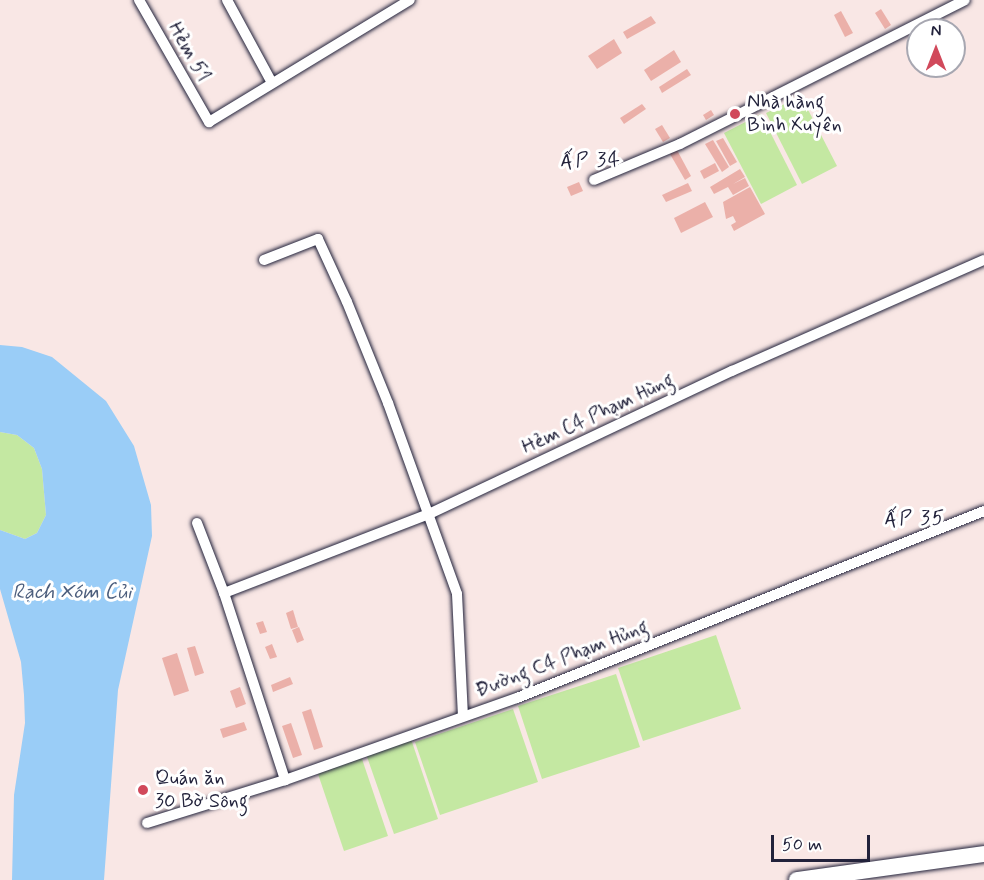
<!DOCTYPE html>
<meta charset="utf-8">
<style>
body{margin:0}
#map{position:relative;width:984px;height:880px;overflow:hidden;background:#f9e7e5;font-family:Mynerve,sans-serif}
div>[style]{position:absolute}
.green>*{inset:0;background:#c4e8a2}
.water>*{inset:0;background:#9acdf7}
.building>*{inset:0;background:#ebb0a9}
.roads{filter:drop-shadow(0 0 2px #22223b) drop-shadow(0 0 2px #22223b)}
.minor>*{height:10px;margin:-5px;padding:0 5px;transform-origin:5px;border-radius:5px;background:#fff}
.primary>*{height:16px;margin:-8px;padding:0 8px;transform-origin:8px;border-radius:8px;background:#fff}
.dots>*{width:16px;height:16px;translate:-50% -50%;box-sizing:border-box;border:3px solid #fff;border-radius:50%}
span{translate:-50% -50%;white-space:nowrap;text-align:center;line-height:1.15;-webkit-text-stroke:6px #fff;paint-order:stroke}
.street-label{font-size:20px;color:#22223b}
.poi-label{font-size:20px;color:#22223b}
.left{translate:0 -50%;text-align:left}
.neighbourhood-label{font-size:21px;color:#22223b;letter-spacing:1.5px}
.water-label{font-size:21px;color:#4c5e7d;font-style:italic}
.north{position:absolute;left:906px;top:18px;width:60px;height:60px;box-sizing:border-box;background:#fff;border:2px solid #a7a7b1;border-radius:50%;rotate:0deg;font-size:16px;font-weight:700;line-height:24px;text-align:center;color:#22223b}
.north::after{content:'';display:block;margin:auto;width:21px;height:27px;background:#d1495b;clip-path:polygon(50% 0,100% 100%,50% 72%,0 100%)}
.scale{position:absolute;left:771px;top:835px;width:99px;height:27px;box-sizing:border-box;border:3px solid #22223b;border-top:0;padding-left:8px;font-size:18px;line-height:21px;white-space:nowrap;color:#22223b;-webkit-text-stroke:4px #fff;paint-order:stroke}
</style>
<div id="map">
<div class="green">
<i style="clip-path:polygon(801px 96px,837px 166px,802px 184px,766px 113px)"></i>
<i style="clip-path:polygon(761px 114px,797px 185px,761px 204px,724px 133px)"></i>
<i style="clip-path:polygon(0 432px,17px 435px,34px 448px,42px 469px,46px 515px,37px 533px,25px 539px,0 530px)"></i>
<i style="clip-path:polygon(716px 635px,741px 709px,643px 741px,618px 668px)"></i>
<i style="clip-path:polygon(616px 674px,640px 747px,542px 779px,518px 706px)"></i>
<i style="clip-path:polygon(513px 709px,538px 782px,440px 815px,415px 742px)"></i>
<i style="clip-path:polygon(411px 739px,438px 819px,394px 834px,366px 754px)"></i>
<i style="clip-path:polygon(361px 756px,388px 836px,344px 851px,317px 771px)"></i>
</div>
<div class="water">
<i style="clip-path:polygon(0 345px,22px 347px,52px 357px,106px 401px,134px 446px,151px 505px,152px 536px,118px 690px,104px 880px,12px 880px,14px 795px,25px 723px,24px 695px,21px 662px,0 589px,0 530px,25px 539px,37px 533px,46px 515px,42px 469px,34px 448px,17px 435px,0 432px)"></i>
</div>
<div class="building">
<i style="clip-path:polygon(881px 9px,891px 25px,885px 29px,875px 13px)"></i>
<i style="clip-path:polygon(841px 11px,853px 33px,845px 37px,834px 15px)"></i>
<i style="clip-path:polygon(651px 16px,656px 23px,627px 39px,623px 32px)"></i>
<i style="clip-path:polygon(614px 39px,622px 53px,597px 69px,588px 56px)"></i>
<i style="clip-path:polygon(674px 50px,681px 62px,651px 81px,644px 70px)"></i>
<i style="clip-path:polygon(687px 69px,691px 75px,662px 93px,659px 87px)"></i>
<i style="clip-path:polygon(642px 104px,646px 109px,624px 124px,620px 118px)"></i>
<i style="clip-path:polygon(711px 110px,714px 115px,706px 120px,703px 115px)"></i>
<i style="clip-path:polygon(662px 125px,670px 138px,663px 142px,655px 129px)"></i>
<i style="clip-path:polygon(723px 138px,737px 162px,730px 166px,716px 141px)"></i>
<i style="clip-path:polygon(713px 140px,729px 167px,722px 172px,705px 144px)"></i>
<i style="clip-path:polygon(677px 150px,691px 176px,685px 180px,670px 154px)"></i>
<i style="clip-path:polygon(715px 163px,719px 171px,704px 179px,700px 171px)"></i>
<i style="clip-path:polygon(740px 169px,745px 177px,733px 184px,745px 178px,749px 186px,733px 195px,728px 187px,714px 194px,710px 187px)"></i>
<i style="clip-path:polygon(579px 182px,583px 191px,571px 196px,567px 187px)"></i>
<i style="clip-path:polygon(688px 183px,692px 191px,666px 202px,662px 195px)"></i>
<i style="clip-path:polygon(750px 187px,765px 214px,734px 231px,731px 225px,736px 222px,733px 216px,726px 219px,723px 202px)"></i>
<i style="clip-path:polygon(705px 202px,713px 217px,681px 233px,674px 218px)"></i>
<i style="clip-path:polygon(293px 610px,298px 627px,291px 629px,286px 613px)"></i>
<i style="clip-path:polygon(263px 621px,267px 632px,260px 634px,256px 623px)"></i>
<i style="clip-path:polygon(299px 627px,304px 640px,297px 643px,292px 630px)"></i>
<i style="clip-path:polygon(272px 644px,277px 657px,270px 659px,265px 647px)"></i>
<i style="clip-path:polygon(195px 646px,204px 673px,195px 676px,187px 648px)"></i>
<i style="clip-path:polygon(177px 653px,189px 691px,174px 696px,162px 658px)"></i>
<i style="clip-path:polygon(290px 677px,293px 684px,273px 692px,271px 685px)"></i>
<i style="clip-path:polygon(240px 687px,246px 704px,236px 708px,230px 691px)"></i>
<i style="clip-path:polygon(311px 709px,323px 747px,314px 750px,302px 712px)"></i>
<i style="clip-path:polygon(244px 722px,247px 730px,223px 738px,220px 729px)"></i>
<i style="clip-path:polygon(291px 723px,302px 755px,293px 758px,282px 726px)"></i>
</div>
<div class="roads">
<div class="minor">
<i style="left:139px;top:0;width:141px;rotate:60.2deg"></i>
<i style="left:209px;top:122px;width:235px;rotate:-31.3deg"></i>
<i style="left:227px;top:0;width:92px;rotate:61.5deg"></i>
<i style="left:594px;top:180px;width:93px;rotate:-22.7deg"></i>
<i style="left:680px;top:144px;width:319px;rotate:-26.8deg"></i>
<i style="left:264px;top:260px;width:58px;rotate:-21.3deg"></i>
<i style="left:318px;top:239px;width:69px;rotate:65.3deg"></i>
<i style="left:347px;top:302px;width:109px;rotate:67.9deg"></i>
<i style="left:388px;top:403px;width:203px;rotate:70.1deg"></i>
<i style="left:457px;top:594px;width:122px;rotate:87.2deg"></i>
<i style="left:197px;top:523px;width:75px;rotate:68.9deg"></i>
<i style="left:224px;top:593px;width:197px;rotate:71.9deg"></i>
<i style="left:224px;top:593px;width:220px;rotate:-21.1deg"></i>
<i style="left:429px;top:514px;width:335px;rotate:-25.3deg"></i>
<i style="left:732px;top:371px;width:275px;rotate:-23.8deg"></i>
<i style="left:147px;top:823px;width:145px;rotate:-17.3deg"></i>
<i style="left:285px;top:780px;width:246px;rotate:-19.5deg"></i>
<i style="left:517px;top:698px;width:503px;rotate:-21.82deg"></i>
</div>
<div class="primary">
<i style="left:797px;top:880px;width:189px;rotate:-7.9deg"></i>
</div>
</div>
<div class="dots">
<i style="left:735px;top:114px;background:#d1495b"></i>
<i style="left:143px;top:790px;background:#d1495b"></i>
</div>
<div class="street-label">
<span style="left:189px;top:52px;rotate:60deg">Hẻm 51</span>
<span style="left:598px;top:414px;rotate:-25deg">Hẻm C4 Phạm Hùng</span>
<span style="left:562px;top:659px;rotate:-21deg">Đường C4 Phạm Hủng</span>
</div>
<div class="poi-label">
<span class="left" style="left:747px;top:114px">Nhà hàng<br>Bình Xuyên</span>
<span class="left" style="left:155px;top:790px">Quán ăn<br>30 Bờ Sông</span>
</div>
<div class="neighbourhood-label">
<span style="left:591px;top:160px">ẤP 34</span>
<span style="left:915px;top:518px">ẤP 35</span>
</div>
<div class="water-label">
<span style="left:72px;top:592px">Rạch Xóm Củi</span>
</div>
<div class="north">N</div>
<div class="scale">50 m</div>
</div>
